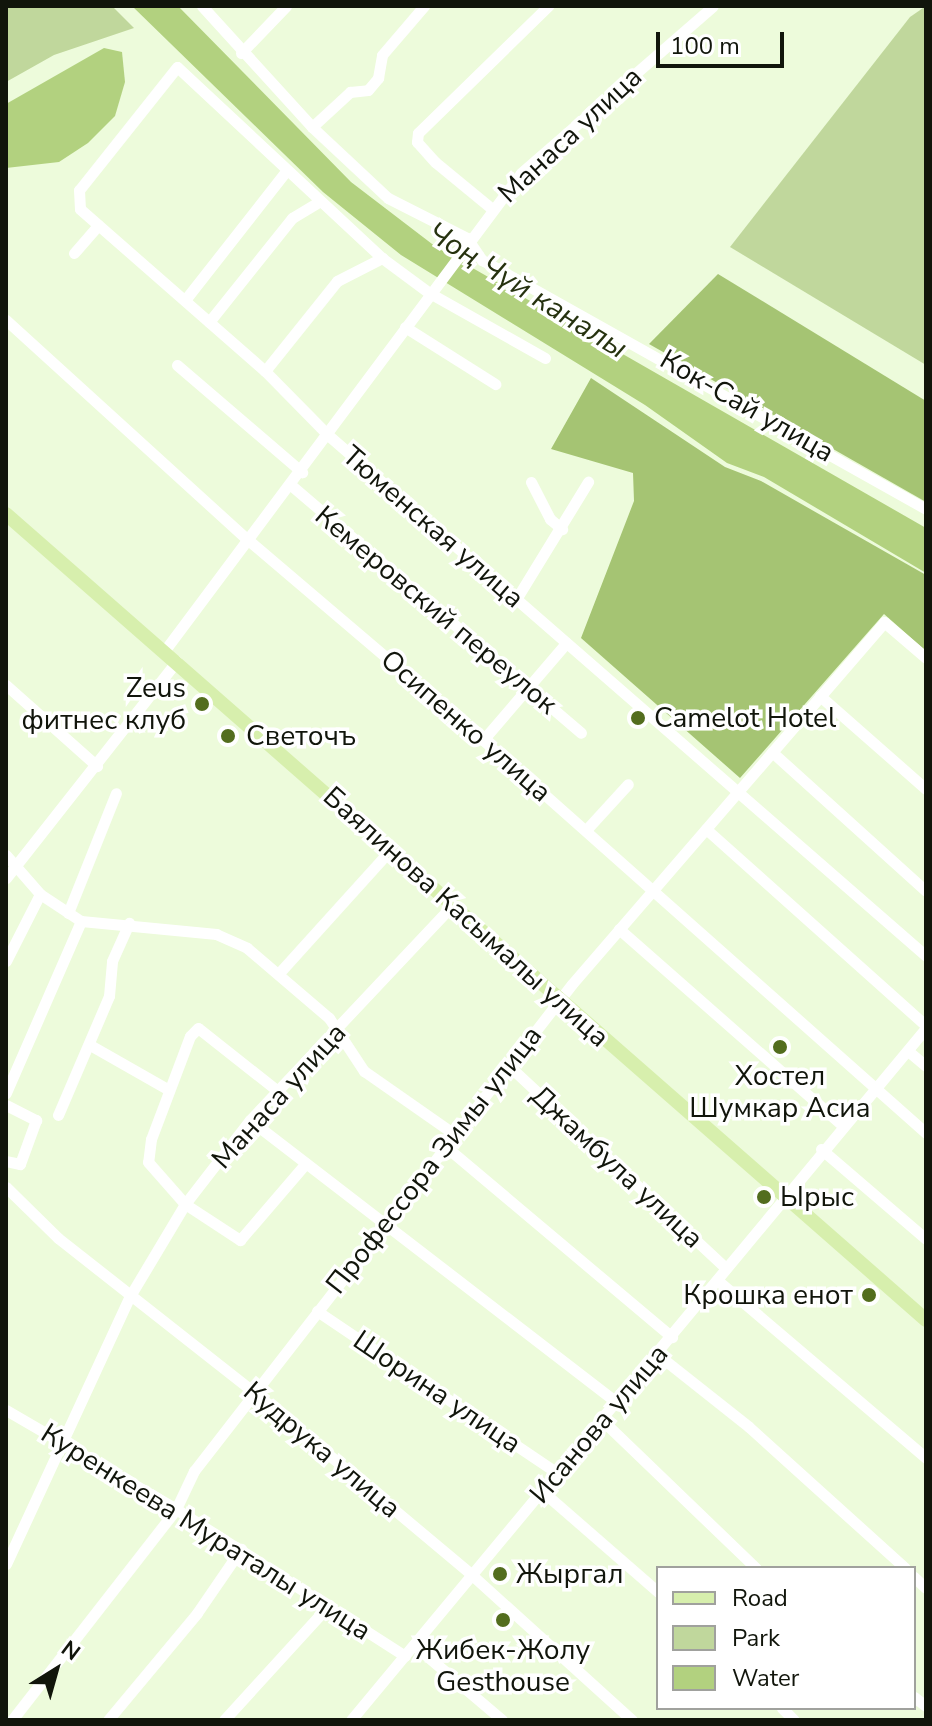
<!DOCTYPE html>
<meta charset="utf-8">
<style>
body{margin:0}
#map{position:relative;width:932px;height:1726px;overflow:hidden;background:#edfbdb;font-family:"Nunito Sans",sans-serif}
div>[style]{position:absolute}
.green>*{inset:0;background:#c0d79c}
.forest>*{inset:0;background:#a5c473}
.water>*{inset:0;background:#b2d17f}
.minor>*{height:11px;margin:-5.5px;padding:0 5.5px;transform-origin:5.5px;border-radius:5.5px;background:#fff}
.major>*{height:14px;margin:-7px;padding:0 7px;transform-origin:7px;border-radius:7px;background:#d7efad}
.dots>*{width:22px;height:22px;translate:-50% -50%;box-sizing:border-box;border:4px solid #fff;border-radius:50%}
span{translate:-50% -50%;white-space:nowrap;text-align:center;line-height:1.15;-webkit-text-stroke:7px #fff;paint-order:stroke}
.street-label{font-size:28px;color:#11150b}
.poi-label{font-size:28px;color:#11150b}
.right{translate:-100% -50%;text-align:right}
.left{translate:0 -50%;text-align:left}
.water-label{font-size:30px;color:#26320f;font-style:italic}
.frame{position:absolute;inset:0;border:8px solid #11150b;pointer-events:none}
.legend{position:absolute;left:656px;top:1566px;width:260px;height:144px;box-sizing:border-box;background:#fff;border:2px solid #a0a19d;margin:0;padding:10px 14px;list-style:none;font-size:24px;color:#11150b}
.legend li{display:flex;align-items:center;gap:16px;height:40px}
.legend b{width:40px;border:2px solid #a0a19d}
.north{position:absolute;left:16px;top:1630px;width:80px;height:80px;-webkit-text-stroke:6px #fff;paint-order:stroke;rotate:37deg;font-size:22px;font-weight:700;line-height:32px;text-align:center;color:#11150b}
.north::after{content:'';display:block;margin:auto;width:28px;height:36px;background:#11150b;clip-path:polygon(50% 0,100% 100%,50% 72%,0 100%)}
.scale{position:absolute;left:656px;top:32px;width:128px;height:36px;box-sizing:border-box;border:4px solid #11150b;border-top:0;padding-left:10px;font-size:24px;line-height:28px;white-space:nowrap;color:#11150b;-webkit-text-stroke:6px #fff;paint-order:stroke}
</style>
<div id="map">
<div class="green">
<i style="clip-path:polygon(6px 6px,112px 6px,134px 28px,54px 55px,6px 82px)"></i>
<i style="clip-path:polygon(926px 6px,926px 365px,730px 247px,910px 17px)"></i>
</div>
<div class="forest">
<i style="clip-path:polygon(718px 274px,926px 401px,926px 502px,649px 344px)"></i>
<i style="clip-path:polygon(591px 378px,725px 467px,761px 481px,926px 575px,926px 651px,884px 614px,740px 778px,581px 638px,634px 501px,633px 473px,551px 449px)"></i>
</div>
<div class="water">
<i style="clip-path:polygon(132px 6px,178px 6px,351px 182px,436px 247px,926px 528px,926px 573px,764px 477px,727px 463px,645px 405px,401px 255px,323px 192px)"></i>
<i style="clip-path:polygon(104px 48px,122px 52px,125px 82px,115px 116px,88px 143px,59px 162px,6px 168px,6px 104px)"></i>
</div>
<div class="minor">
<i style="left:202px;top:6px;width:164px;rotate:47.7deg"></i>
<i style="left:312px;top:127px;width:104px;rotate:43.1deg"></i>
<i style="left:388px;top:198px;width:89px;rotate:26.9deg"></i>
<i style="left:467px;top:238px;width:27px;rotate:56deg"></i>
<i style="left:482px;top:260px;width:509px;rotate:29.28deg"></i>
<i style="left:241px;top:53px;width:65px;rotate:-46.2deg"></i>
<i style="left:312px;top:127px;width:52px;rotate:-42.6deg"></i>
<i style="left:350px;top:92px;width:18px;rotate:-6deg"></i>
<i style="left:368px;top:90px;width:16px;rotate:-50deg"></i>
<i style="left:378px;top:78px;width:23px;rotate:-80deg"></i>
<i style="left:382px;top:55px;width:65px;rotate:-49.4deg"></i>
<i style="left:491px;top:208px;width:72px;rotate:-140.6deg"></i>
<i style="left:435px;top:162px;width:27px;rotate:-132deg"></i>
<i style="left:417px;top:142px;width:9px;rotate:-84deg"></i>
<i style="left:418px;top:133px;width:182px;rotate:-44.3deg"></i>
<i style="left:74px;top:253px;width:37px;rotate:-49deg"></i>
<i style="left:185px;top:300px;width:165px;rotate:-51.9deg"></i>
<i style="left:6px;top:320px;width:326px;rotate:42.3deg"></i>
<i style="left:247px;top:539px;width:310px;rotate:40.4deg"></i>
<i style="left:483px;top:740px;width:592px;rotate:41.58deg"></i>
<i style="left:209px;top:322px;width:133px;rotate:-51.4deg"></i>
<i style="left:292px;top:218px;width:33px;rotate:-31deg"></i>
<i style="left:405px;top:327px;width:107px;rotate:32.3deg"></i>
<i style="left:545px;top:358px;width:134px;rotate:-150.6deg"></i>
<i style="left:428px;top:292px;width:57px;rotate:-143.5deg"></i>
<i style="left:382px;top:258px;width:280px;rotate:-137deg"></i>
<i style="left:177px;top:67px;width:157px;rotate:128.5deg"></i>
<i style="left:79px;top:190px;width:19px;rotate:87deg"></i>
<i style="left:80px;top:209px;width:246px;rotate:41.2deg"></i>
<i style="left:265px;top:371px;width:90px;rotate:45.5deg"></i>
<i style="left:328px;top:435px;width:793px;rotate:41.06deg"></i>
<i style="left:177px;top:365px;width:165px;rotate:40.6deg"></i>
<i style="left:265px;top:371px;width:115px;rotate:-51.3deg"></i>
<i style="left:337px;top:281px;width:51px;rotate:-27.1deg"></i>
<i style="left:531px;top:482px;width:42px;rotate:62.8deg"></i>
<i style="left:550px;top:519px;width:16px;rotate:40deg"></i>
<i style="left:292px;top:486px;width:380px;rotate:40.5deg"></i>
<i style="left:515px;top:601px;width:140px;rotate:-58.5deg"></i>
<i style="left:165px;top:650px;width:595px;rotate:-53.26deg"></i>
<i style="left:521px;top:173px;width:254px;rotate:-41deg"></i>
<i style="left:6px;top:685px;width:122px;rotate:41.7deg"></i>
<i style="left:820px;top:696px;width:141px;rotate:41.3deg"></i>
<i style="left:483px;top:740px;width:128px;rotate:-49.4deg"></i>
<i style="left:772px;top:752px;width:207px;rotate:42.1deg"></i>
<i style="left:706px;top:829px;width:295px;rotate:41.8deg"></i>
<i style="left:586px;top:830px;width:62px;rotate:-47.6deg"></i>
<i style="left:6px;top:855px;width:52px;rotate:48.9deg"></i>
<i style="left:40px;top:894px;width:49px;rotate:33.4deg"></i>
<i style="left:81px;top:921px;width:188px;rotate:113.6deg"></i>
<i style="left:6px;top:878px;width:276px;rotate:-51.8deg"></i>
<i style="left:68px;top:913px;width:129px;rotate:-68.2deg"></i>
<i style="left:81px;top:921px;width:136px;rotate:5.5deg"></i>
<i style="left:216px;top:934px;width:34px;rotate:24deg"></i>
<i style="left:247px;top:948px;width:108px;rotate:40.5deg"></i>
<i style="left:329px;top:1018px;width:64px;rotate:56.6deg"></i>
<i style="left:364px;top:1071px;width:110px;rotate:35deg"></i>
<i style="left:619px;top:929px;width:297px;rotate:41.3deg"></i>
<i style="left:6px;top:961px;width:75px;rotate:-63.1deg"></i>
<i style="left:280px;top:972px;width:166px;rotate:-47.9deg"></i>
<i style="left:90px;top:1045px;width:91px;rotate:29.7deg"></i>
<i style="left:908px;top:1051px;width:23px;rotate:40deg"></i>
<i style="left:508px;top:1065px;width:298px;rotate:43deg"></i>
<i style="left:279px;top:1092px;width:103px;rotate:-141.7deg"></i>
<i style="left:198px;top:1028px;width:11px;rotate:135deg"></i>
<i style="left:190px;top:1036px;width:110px;rotate:110.7deg"></i>
<i style="left:151px;top:1139px;width:23px;rotate:97deg"></i>
<i style="left:148px;top:1162px;width:56px;rotate:48.6deg"></i>
<i style="left:185px;top:1204px;width:66px;rotate:33.2deg"></i>
<i style="left:240px;top:1240px;width:101px;rotate:-49.4deg"></i>
<i style="left:6px;top:1105px;width:34px;rotate:27deg"></i>
<i style="left:36px;top:1120px;width:47px;rotate:110deg"></i>
<i style="left:20px;top:1164px;width:14px;rotate:-168deg"></i>
<i style="left:58px;top:1115px;width:129px;rotate:-66.8deg"></i>
<i style="left:109px;top:996px;width:35px;rotate:-85deg"></i>
<i style="left:112px;top:961px;width:42px;rotate:-65.9deg"></i>
<i style="left:250px;top:1120px;width:462px;rotate:37.6deg"></i>
<i style="left:445px;top:1146px;width:297px;rotate:40.1deg"></i>
<i style="left:821px;top:1149px;width:138px;rotate:40.6deg"></i>
<i style="left:6px;top:1187px;width:73px;rotate:44.4deg"></i>
<i style="left:58px;top:1238px;width:249px;rotate:38.2deg"></i>
<i style="left:254px;top:1392px;width:286px;rotate:40deg"></i>
<i style="left:473px;top:1576px;width:215px;rotate:42.2deg"></i>
<i style="left:717px;top:1280px;width:275px;rotate:40.4deg"></i>
<i style="left:317px;top:1311px;width:288px;rotate:34deg"></i>
<i style="left:657px;top:1354px;width:117px;rotate:38.4deg"></i>
<i style="left:749px;top:1427px;width:210px;rotate:42.1deg"></i>
<i style="left:6px;top:1410px;width:197px;rotate:30.2deg"></i>
<i style="left:176px;top:1509px;width:272px;rotate:32.7deg"></i>
<i style="left:602px;top:1420px;width:214px;rotate:43.9deg"></i>
<i style="left:542px;top:1491px;width:154px;rotate:41deg"></i>
<i style="left:6px;top:1564px;width:295px;rotate:-65.2deg"></i>
<i style="left:130px;top:1296px;width:107px;rotate:-59.1deg"></i>
<i style="left:185px;top:1204px;width:106px;rotate:-52.3deg"></i>
<i style="left:250px;top:1120px;width:294px;rotate:-46.7deg"></i>
<i style="left:914px;top:1577px;width:16px;rotate:43deg"></i>
<i style="left:414px;top:1645px;width:116px;rotate:40.4deg"></i>
<i style="left:914px;top:1697px;width:15px;rotate:37deg"></i>
<i style="left:782px;top:1708px;width:17px;rotate:45deg"></i>
<i style="left:12px;top:1720px;width:267px;rotate:-52.1deg"></i>
<i style="left:176px;top:1509px;width:42px;rotate:-64.7deg"></i>
<i style="left:194px;top:1471px;width:616px;rotate:-52.18deg"></i>
<i style="left:572px;top:984px;width:478px;rotate:-49.2deg"></i>
<i style="left:884px;top:622px;width:55px;rotate:40.6deg"></i>
<i style="left:108px;top:1720px;width:139px;rotate:-50.2deg"></i>
<i style="left:197px;top:1613px;width:78px;rotate:-55.5deg"></i>
<i style="left:224px;top:1720px;width:156px;rotate:-47.6deg"></i>
<i style="left:351px;top:1720px;width:900px;rotate:-50.28deg"></i>
</div>
<div class="major">
<i style="left:6px;top:514px;width:1223px;rotate:41.22deg"></i>
</div>
<div class="dots">
<i style="left:202px;top:704px;background:#536d1e"></i>
<i style="left:638px;top:718px;background:#536d1e"></i>
<i style="left:228px;top:736px;background:#536d1e"></i>
<i style="left:780px;top:1047px;background:#536d1e"></i>
<i style="left:764px;top:1197px;background:#536d1e"></i>
<i style="left:869px;top:1295px;background:#536d1e"></i>
<i style="left:500px;top:1574px;background:#536d1e"></i>
<i style="left:503px;top:1620px;background:#536d1e"></i>
</div>
<div class="street-label">
<span style="left:570px;top:135px;rotate:-43deg">Манаса улица</span>
<span style="left:747px;top:406px;rotate:30deg">Кок-Сай улица</span>
<span style="left:433px;top:527px;rotate:41deg">Тюменская улица</span>
<span style="left:436px;top:610px;rotate:40deg">Кемеровский переулок</span>
<span style="left:466px;top:726px;rotate:41deg">Осипенко улица</span>
<span style="left:466px;top:917px;rotate:42deg">Баялинова Касымалы улица</span>
<span style="left:279px;top:1096px;rotate:-48deg">Манаса улица</span>
<span style="left:434px;top:1160px;rotate:-52deg">Профессора Зимы улица</span>
<span style="left:617px;top:1167px;rotate:43deg">Джамбула улица</span>
<span style="left:437px;top:1392px;rotate:34deg">Шорина улица</span>
<span style="left:599px;top:1424px;rotate:-50deg">Исанова улица</span>
<span style="left:322px;top:1450px;rotate:40deg">Кудрука улица</span>
<span style="left:206px;top:1532px;rotate:32deg">Куренкеева Мураталы улица</span>
</div>
<div class="poi-label">
<span class="right" style="left:186px;top:704px">Zeus<br>фитнес клуб</span>
<span class="left" style="left:654px;top:718px">Camelot Hotel</span>
<span class="left" style="left:246px;top:736px">Светочъ</span>
<span style="left:780px;top:1092px">Хостел<br>Шумкар Асиа</span>
<span class="left" style="left:780px;top:1197px">Ырыс</span>
<span class="right" style="left:853px;top:1295px">Крошка енот</span>
<span class="left" style="left:516px;top:1574px">Жыргал</span>
<span style="left:503px;top:1666px">Жибек-Жолу<br>Gesthouse</span>
</div>
<div class="water-label">
<span style="left:527px;top:291px;rotate:32deg">Чоң Чүй каналы</span>
</div>
<div class="frame"></div>
<ul class="legend">
<li><b style="height:10px;background:#d7efad"></b>Road</li>
<li><b style="height:22px;background:#c0d79c"></b>Park</li>
<li><b style="height:22px;background:#b2d17f"></b>Water</li>
</ul>
<div class="north">N</div>
<div class="scale">100 m</div>
</div>
